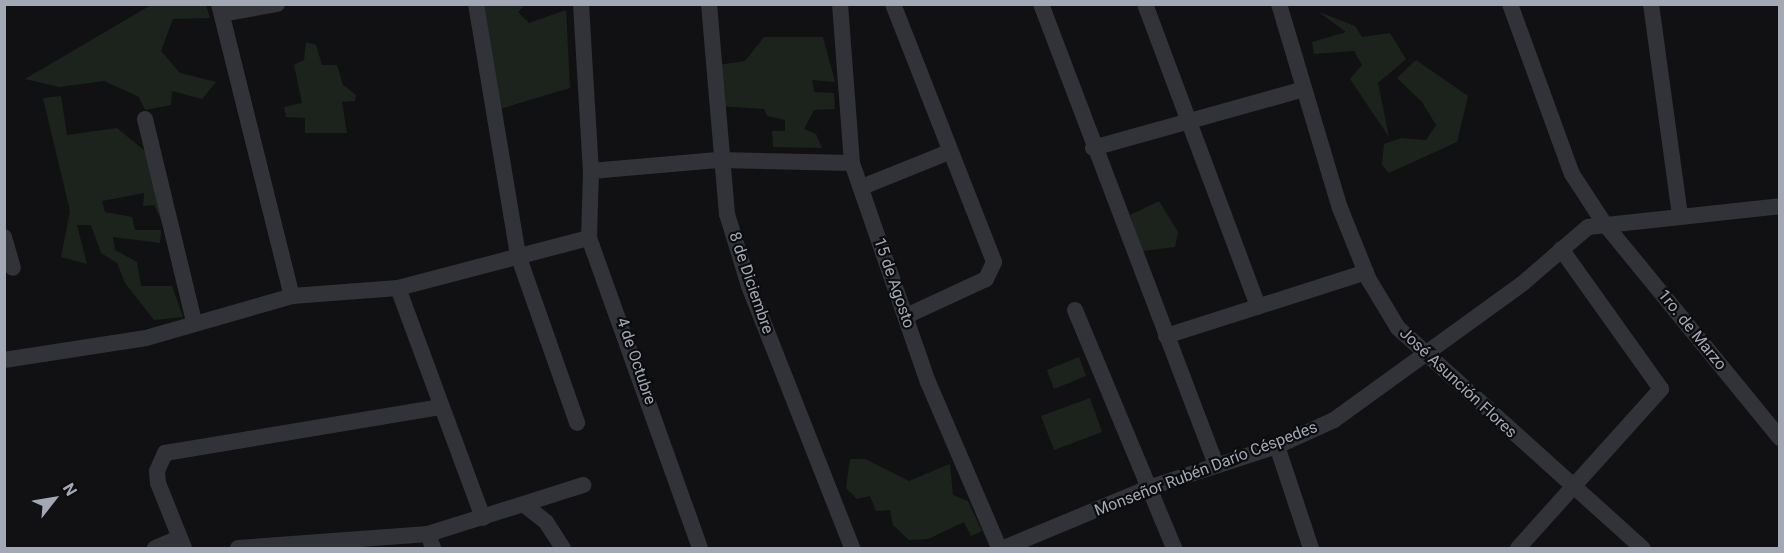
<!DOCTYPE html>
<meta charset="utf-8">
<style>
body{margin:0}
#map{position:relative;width:1784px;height:553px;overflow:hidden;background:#111113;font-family:Roboto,sans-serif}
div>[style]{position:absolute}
.green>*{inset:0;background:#1c231d}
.minor>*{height:16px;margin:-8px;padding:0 8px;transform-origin:8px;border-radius:8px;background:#323338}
span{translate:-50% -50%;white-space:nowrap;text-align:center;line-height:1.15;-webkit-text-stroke:4.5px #0c0c0e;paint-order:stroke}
.street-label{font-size:16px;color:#a2a8b4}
.frame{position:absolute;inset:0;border:6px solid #a2a8b4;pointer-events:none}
.north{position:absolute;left:24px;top:469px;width:60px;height:60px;-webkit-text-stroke:4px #0c0c0e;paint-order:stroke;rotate:59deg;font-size:16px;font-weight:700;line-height:24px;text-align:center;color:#a2a8b4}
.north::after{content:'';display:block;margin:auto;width:21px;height:27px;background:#a2a8b4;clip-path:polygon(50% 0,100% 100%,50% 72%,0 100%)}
</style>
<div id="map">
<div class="green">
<i style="clip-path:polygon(151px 5px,206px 5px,210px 18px,173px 19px,161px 51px,180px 73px,216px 82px,202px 99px,172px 91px,171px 105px,145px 110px,139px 97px,104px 81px,59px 87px,25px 79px)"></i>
<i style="clip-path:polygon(481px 5px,525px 5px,518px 12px,529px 23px,566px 10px,570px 88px,500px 109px)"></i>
<i style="clip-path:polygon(1319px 12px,1355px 26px,1362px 37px,1390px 33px,1406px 59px,1378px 83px,1389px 137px,1350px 79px,1362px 65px,1354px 51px,1314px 54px,1312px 42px,1346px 32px)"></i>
<i style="clip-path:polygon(764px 37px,823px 37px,835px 82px,812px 80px,814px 92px,834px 93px,835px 109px,814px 110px,804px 129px,816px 134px,822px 148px,773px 147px,772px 131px,785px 131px,785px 120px,767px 116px,764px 109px,719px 106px,718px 65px,745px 61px)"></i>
<i style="clip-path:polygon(306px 42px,316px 45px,322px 65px,337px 65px,343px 85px,356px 95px,355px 101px,342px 102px,347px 133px,305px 133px,305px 118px,286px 117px,284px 107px,302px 103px,294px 65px,304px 60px)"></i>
<i style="clip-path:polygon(1416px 60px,1468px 96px,1457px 142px,1389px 173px,1382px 165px,1384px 144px,1401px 138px,1426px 140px,1436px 125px,1422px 102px,1397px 78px)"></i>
<i style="clip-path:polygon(61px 96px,67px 135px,117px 128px,151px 156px,170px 237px,154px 205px,143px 206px,144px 193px,102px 201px,105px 212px,132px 217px,135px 230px,161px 230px,160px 243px,113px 237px,115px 250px,137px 262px,141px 286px,172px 286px,183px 317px,154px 320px,125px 283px,117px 263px,101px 253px,91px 225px,77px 225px,87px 264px,61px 257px,70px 211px,43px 98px)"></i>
<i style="clip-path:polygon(1159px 201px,1178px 232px,1175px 247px,1143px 251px,1130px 215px)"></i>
<i style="clip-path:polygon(1079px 357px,1086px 376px,1054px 389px,1047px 370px)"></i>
<i style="clip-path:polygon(1090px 398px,1102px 432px,1054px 450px,1041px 416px)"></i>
<i style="clip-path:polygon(850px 459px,865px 459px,909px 481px,950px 464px,953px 495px,968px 501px,982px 531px,971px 536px,964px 522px,928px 539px,909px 540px,893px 525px,890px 510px,876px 511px,870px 496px,857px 499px,846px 488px)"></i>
</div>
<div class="minor">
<i style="left:219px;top:4px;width:301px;rotate:76deg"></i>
<i style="left:476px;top:4px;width:254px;rotate:80.5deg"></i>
<i style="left:518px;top:255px;width:178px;rotate:70.6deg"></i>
<i style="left:581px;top:4px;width:167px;rotate:86.6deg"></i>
<i style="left:591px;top:171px;width:67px;rotate:91.7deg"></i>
<i style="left:589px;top:238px;width:329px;rotate:70.3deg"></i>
<i style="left:709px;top:4px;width:211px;rotate:85.1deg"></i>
<i style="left:727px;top:214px;width:75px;rotate:73deg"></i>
<i style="left:749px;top:286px;width:282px;rotate:68.5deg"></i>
<i style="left:840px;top:4px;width:159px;rotate:85.7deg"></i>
<i style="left:852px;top:163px;width:232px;rotate:70.9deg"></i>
<i style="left:928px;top:382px;width:181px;rotate:66.8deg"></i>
<i style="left:893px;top:4px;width:277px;rotate:68.6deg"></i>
<i style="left:994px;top:262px;width:19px;rotate:115deg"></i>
<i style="left:986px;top:279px;width:88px;rotate:155.2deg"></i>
<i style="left:1041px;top:4px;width:491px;rotate:69.2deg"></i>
<i style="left:1145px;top:4px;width:323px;rotate:69.5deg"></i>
<i style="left:1279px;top:4px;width:213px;rotate:73.4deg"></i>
<i style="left:1340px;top:208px;width:78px;rotate:68.1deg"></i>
<i style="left:1369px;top:280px;width:56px;rotate:58.9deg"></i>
<i style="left:1398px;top:328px;width:329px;rotate:42deg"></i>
<i style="left:1510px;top:4px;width:181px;rotate:70deg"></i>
<i style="left:1572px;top:174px;width:59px;rotate:56.9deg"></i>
<i style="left:1604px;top:223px;width:278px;rotate:50.7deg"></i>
<i style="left:1651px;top:4px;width:215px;rotate:82.2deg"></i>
<i style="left:222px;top:14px;width:56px;rotate:-10.3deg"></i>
<i style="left:145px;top:119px;width:208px;rotate:76.4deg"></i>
<i style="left:1093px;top:148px;width:216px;rotate:-15.6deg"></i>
<i style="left:591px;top:171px;width:127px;rotate:-5deg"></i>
<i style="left:718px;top:160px;width:134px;rotate:1.3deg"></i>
<i style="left:862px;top:187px;width:94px;rotate:-21.9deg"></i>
<i style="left:4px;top:237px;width:32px;rotate:74deg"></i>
<i style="left:398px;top:288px;width:245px;rotate:69.7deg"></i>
<i style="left:1075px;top:310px;width:258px;rotate:67.4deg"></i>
<i style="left:1166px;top:336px;width:210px;rotate:-17.7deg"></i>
<i style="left:4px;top:360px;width:144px;rotate:-8.8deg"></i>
<i style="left:146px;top:338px;width:152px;rotate:-16deg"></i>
<i style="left:292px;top:296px;width:106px;rotate:-4.3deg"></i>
<i style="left:398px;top:288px;width:197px;rotate:-14.7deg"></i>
<i style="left:1277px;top:446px;width:108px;rotate:71.6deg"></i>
<i style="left:527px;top:507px;width:24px;rotate:38deg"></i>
<i style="left:546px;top:522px;width:31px;rotate:57deg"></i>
<i style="left:428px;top:534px;width:15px;rotate:70deg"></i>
<i style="left:155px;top:548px;width:26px;rotate:-23deg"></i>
<i style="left:184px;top:548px;width:70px;rotate:-111.8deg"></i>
<i style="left:158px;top:483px;width:12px;rotate:-95deg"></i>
<i style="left:157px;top:471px;width:20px;rotate:-66deg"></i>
<i style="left:165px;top:453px;width:280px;rotate:-9.5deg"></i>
<i style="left:238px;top:548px;width:191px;rotate:-4.2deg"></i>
<i style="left:428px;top:534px;width:163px;rotate:-17.5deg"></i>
<i style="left:1004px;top:548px;width:156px;rotate:-22.6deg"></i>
<i style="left:1148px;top:488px;width:136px;rotate:-18deg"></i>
<i style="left:1277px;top:446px;width:63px;rotate:-24.5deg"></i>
<i style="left:1334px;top:420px;width:232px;rotate:-35.9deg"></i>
<i style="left:1522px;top:284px;width:87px;rotate:-40.8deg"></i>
<i style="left:1588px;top:227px;width:193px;rotate:-6.2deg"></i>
<i style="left:1518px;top:548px;width:214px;rotate:-48deg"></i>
<i style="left:1661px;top:389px;width:172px;rotate:-125.5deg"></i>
</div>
<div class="street-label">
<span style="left:751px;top:283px;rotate:71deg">8 de Diciembre</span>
<span style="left:894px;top:283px;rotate:71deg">15 de Agosto</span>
<span style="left:1692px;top:330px;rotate:51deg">1ro. de Marzo</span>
<span style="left:636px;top:361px;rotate:71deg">4 de Octubre</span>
<span style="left:1458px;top:383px;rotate:43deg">José Asunción Flores</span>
<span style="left:1206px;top:469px;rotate:-21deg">Monseñor Rubén Darío Céspedes</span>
</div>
<div class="frame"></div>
<div class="north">N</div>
</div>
